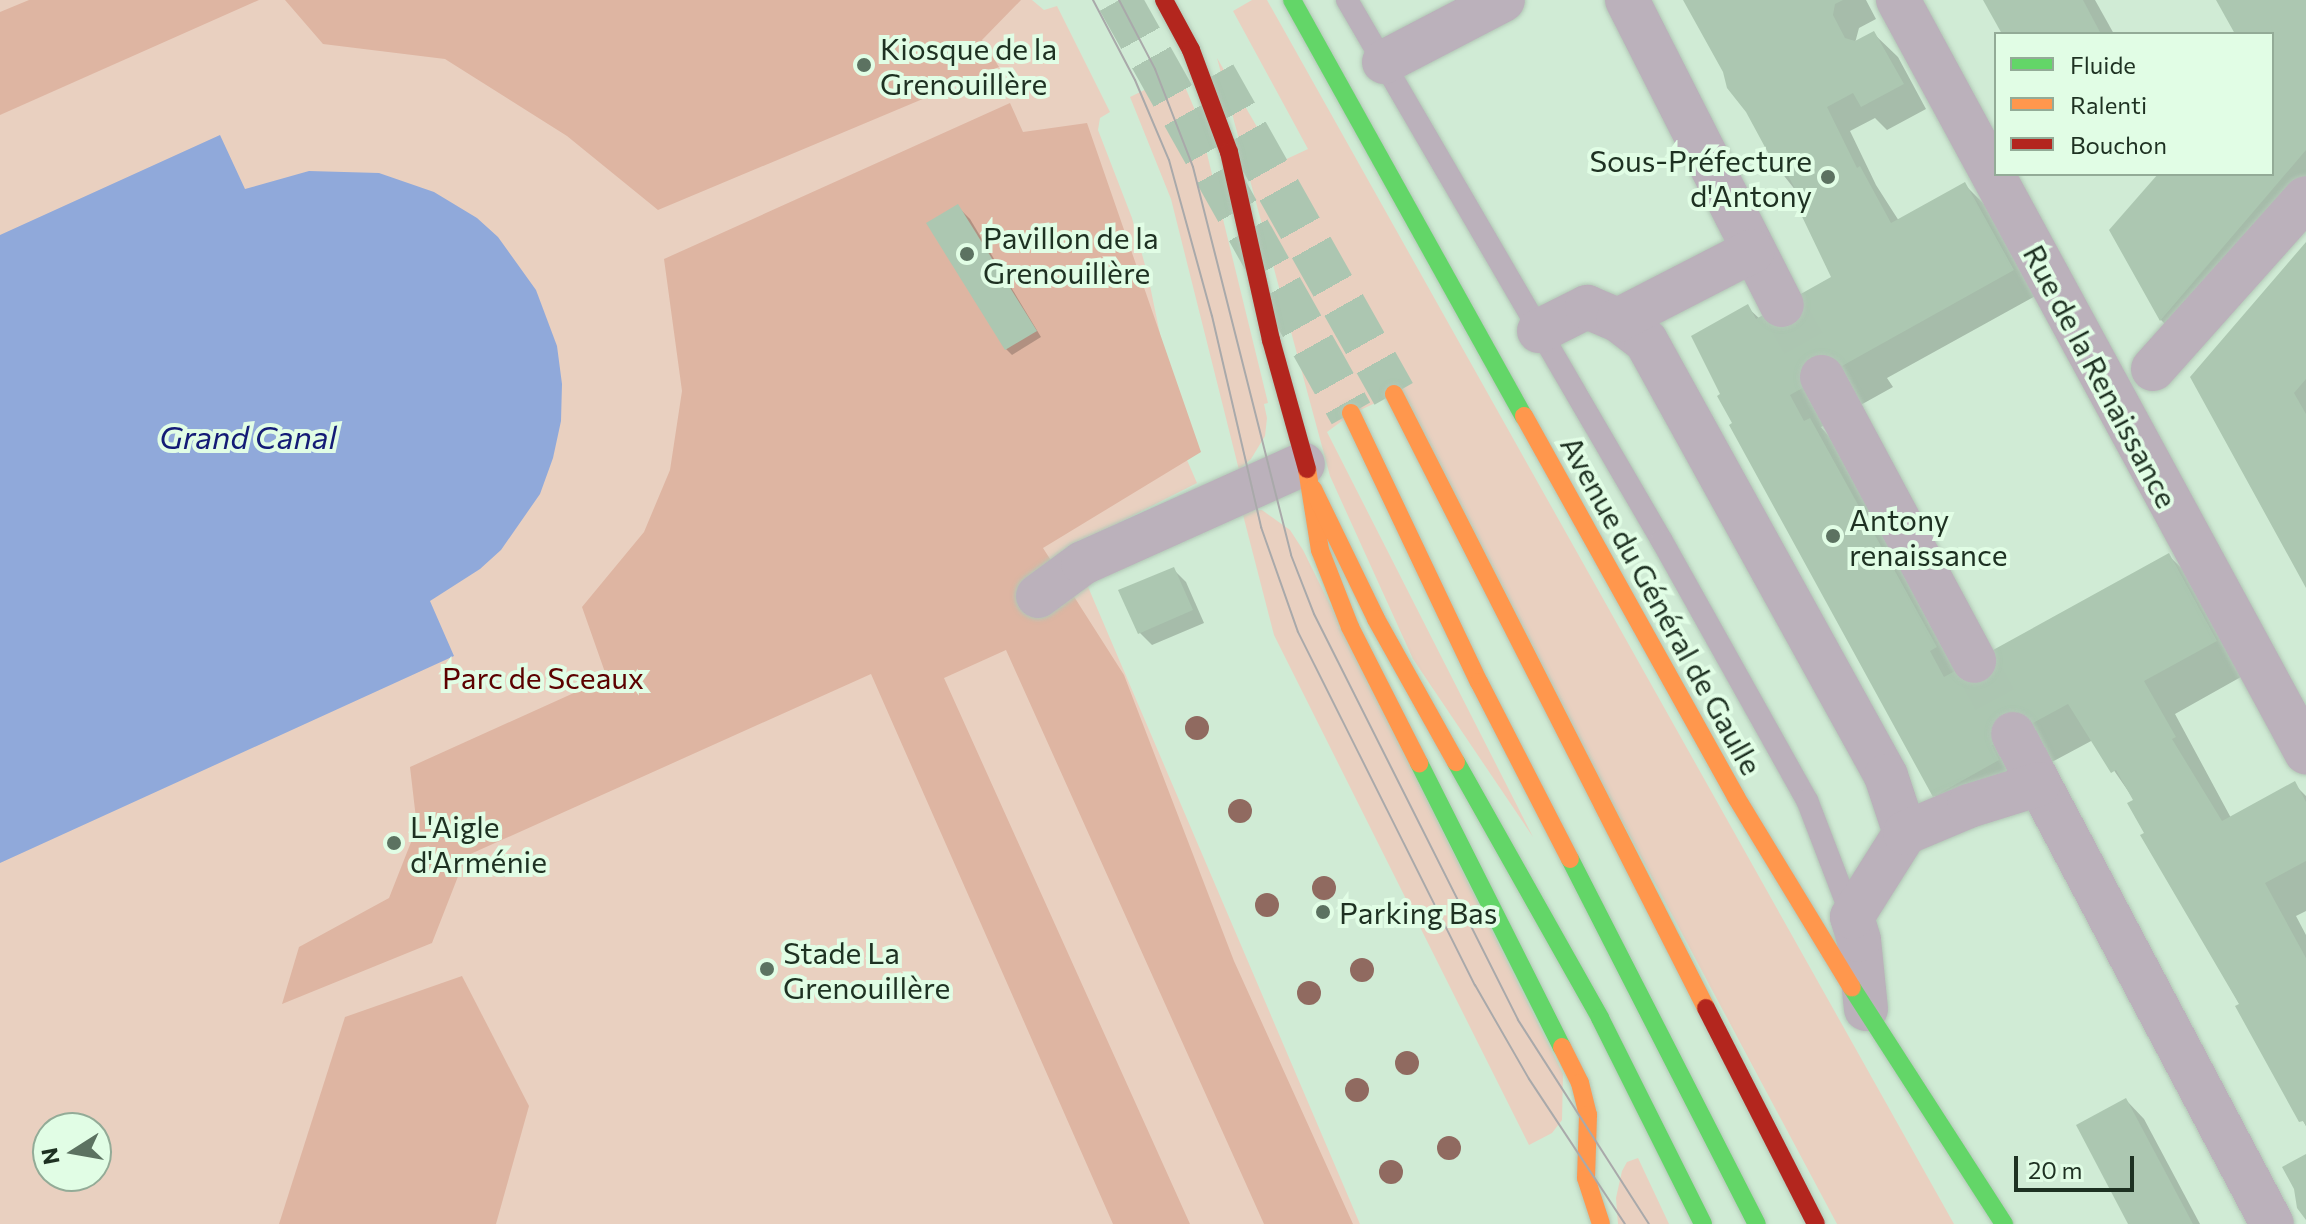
<!DOCTYPE html>
<meta charset="utf-8">
<style>
body{margin:0}
#map{position:relative;width:2306px;height:1224px;overflow:hidden;background:#d0ebd5;font-family:Commissioner,sans-serif}
div>[style]{position:absolute}
.green>*{inset:0;background:#e9d0c0}
.forest>*{inset:0;background:#deb5a2}
.water>*{inset:0;background:#90a9da}
.shadow>*{inset:0;background:#0003}
.building>*{inset:0;background:#acc7b1}
.street-tunnel>*{height:44px;margin-top:-22px;transform-origin:0;background:repeating-linear-gradient(90deg,#acc6b1 0 44px,transparent 0 66px)}
.highway-tunnel>*{height:44px;margin-top:-22px;transform-origin:0;background:repeating-linear-gradient(90deg,#acc6b1 0 44px,transparent 0 66px)}
.roads{filter:drop-shadow(0 0 2px #b2c7b6) drop-shadow(0 0 2px #b2c7b6)}
.lane>*{height:22px;margin:-11px;padding:0 11px;transform-origin:11px;border-radius:11px;background:#bbb1bb}
.street>*{height:44px;margin:-22px;padding:0 22px;transform-origin:22px;border-radius:22px;background:#bbb1bb}
.fast>*{height:18px;margin:-9px;padding:0 9px;transform-origin:9px;border-radius:9px;background:#63d668}
.slow>*{height:18px;margin:-9px;padding:0 9px;transform-origin:9px;border-radius:9px;background:#ff974d}
.jam>*{height:18px;margin:-9px;padding:0 9px;transform-origin:9px;border-radius:9px;background:#b3261e}
.tram>*{height:2px;margin:-1px;padding:0 1px;transform-origin:1px;border-radius:1px;background:#a9a9aa}
.trees>*{width:24px;height:24px;margin:-12px;border-radius:50%;background:#906a60}
.dots>*{width:22px;height:22px;translate:-50% -50%;box-sizing:border-box;border:4px solid #e1fde5;border-radius:50%}
span{translate:-50% -50%;white-space:nowrap;text-align:center;line-height:1.15;-webkit-text-stroke:8px #e1fde5;paint-order:stroke}
.poi-label{font-size:30px;color:#1e3122}
.left{translate:0 -50%;text-align:left}
.right{translate:-100% -50%;text-align:right}
.street-label{font-size:30px;color:#1e3122}
.park-label{font-size:30px;color:#5c0100}
.water-label{font-size:32px;color:#141b76;font-style:italic}
.legend{position:absolute;left:1994px;top:32px;width:280px;height:144px;box-sizing:border-box;background:#e1fde5;border:2px solid #93ab97;margin:0;padding:10px 14px;list-style:none;font-size:24px;color:#1e3122}
.legend li{display:flex;align-items:center;gap:16px;height:40px}
.legend b{width:40px;border:2px solid #93ab97}
.north{position:absolute;left:32px;top:1112px;width:80px;height:80px;box-sizing:border-box;background:#e1fde5;border:2px solid #93ab97;border-radius:50%;rotate:259deg;font-size:22px;font-weight:700;line-height:32px;text-align:center;color:#1e3122}
.north::after{content:'';display:block;margin:auto;width:28px;height:36px;background:#5c7261;clip-path:polygon(50% 0,100% 100%,50% 72%,0 100%)}
.scale{position:absolute;left:2014px;top:1156px;width:120px;height:36px;box-sizing:border-box;border:4px solid #1e3122;border-top:0;padding-left:10px;font-size:24px;line-height:28px;white-space:nowrap;color:#1e3122;-webkit-text-stroke:6px #e1fde5;paint-order:stroke}
</style>
<div id="map">
<div class="green">
<i style="clip-path:polygon(evenodd,0 0,1032px 0,1044px 10px,1057px 6px,1110px 112px,1100px 118px,1098px 130px,1132px 218px,1148px 276px,1162px 344px,1170px 421px,1197px 483px,1071px 547px,1360px 1224px,0 1224px,0 0,48px 1128px,96px 1128px,96px 1176px,48px 1176px,48px 1128px)"></i>
<i style="clip-path:polygon(1252px 0,1267px 0,1954px 1224px,1837px 1224px,1394px 394px,1350px 415px,1327px 432px,1533px 837px,1413px 659px,1330px 476px,1217px 58px,1278px 163px,1308px 149px,1233px 11px)"></i>
<i style="clip-path:polygon(1179px 73px,1198px 117px,1268px 403px,1264px 404px,1267px 418px,1265px 436px,1251px 459px,1239px 470px,1171px 199px,1130px 97px)"></i>
<i style="clip-path:polygon(1262px 510px,1290px 530px,1303px 550px,1563px 1074px,1562px 1120px,1552px 1133px,1529px 1145px,1274px 635px,1242px 511px)"></i>
<i style="clip-path:polygon(1638px 1158px,1669px 1224px,1618px 1224px,1616px 1198px,1622px 1171px,1627px 1162px)"></i>
</div>
<div class="forest">
<i style="clip-path:polygon(29px 0,259px 0,0 115px,0 12px)"></i>
<i style="clip-path:polygon(285px 0,1021px 0,982px 40px,999px 67px,658px 210px,567px 136px,445px 59px,323px 44px)"></i>
<i style="clip-path:polygon(1010px 103px,1023px 132px,1087px 123px,1201px 452px,1043px 548px,1124px 675px,1234px 961px,1353px 1224px,1264px 1224px,1006px 650px,944px 678px,1190px 1224px,1113px 1224px,871px 674px,466px 856px,432px 943px,282px 1004px,299px 947px,389px 898px,417px 827px,410px 767px,607px 678px,582px 607px,644px 532px,670px 470px,682px 391px,664px 259px)"></i>
<i style="clip-path:polygon(462px 976px,529px 1106px,496px 1224px,279px 1224px,345px 1017px)"></i>
</div>
<div class="water">
<i style="clip-path:polygon(220px 135px,245px 189px,309px 171px,379px 173px,434px 192px,477px 218px,498px 237px,536px 290px,557px 346px,562px 384px,561px 421px,553px 458px,540px 494px,501px 550px,480px 569px,430px 601px,454px 656px,0 863px,0 235px)"></i>
</div>
<div class="shadow">
<i style="clip-path:polygon(1687px 0,1866px 0,1876px 19px,1859px 28px,1855px 43px,1873px 33px,1898px 57px,1926px 109px,1887px 130px,1875px 118px,1850px 131px,1876px 185px,1899px 221px,1965px 185px,1989px 209px,2037px 295px,1887px 378px,1893px 387px,1821px 427px,1842px 452px,1962px 669px,2168px 555px,2201px 587px,2248px 673px,2175px 714px,2231px 818px,2294px 784px,2306px 796px,2306px 911px,2296px 916px,2306px 935px,2306px 1126px,2146px 833px,2135px 801px,2093px 740px,2022px 778px,1967px 828px,1935px 796px,1747px 307px,1760px 319px,1834px 277px,1804px 201px,1781px 172px)"></i>
<i style="clip-path:polygon(1986px 0,2095px 0,2114px 34px,2004px 34px)"></i>
<i style="clip-path:polygon(2218px 0,2306px 0,2306px 220px,2193px 352px,2161px 320px,2112px 230px,2161px 174px,2272px 174px,2272px 34px,2237px 34px)"></i>
<i style="clip-path:polygon(957px 206px,970px 219px,1041px 337px,1012px 355px,1006px 349px)"></i>
<i style="clip-path:polygon(2306px 245px,2306px 584px,2193px 377px)"></i>
<i style="clip-path:polygon(1173px 569px,1186px 582px,1204px 623px,1152px 645px,1139px 632px)"></i>
<i style="clip-path:polygon(2126px 1100px,2144px 1119px,2200px 1224px,2130px 1224px)"></i>
</div>
<div class="building">
<i style="clip-path:polygon(1683px 0,1843px 0,1835px 4px,1833px 15px,1845px 38px,1855px 41px,1874px 31px,1904px 84px,1861px 107px,1853px 93px,1827px 107px,1857px 168px,1860px 166px,1891px 223px,1965px 182px,2014px 270px,1790px 395px,1804px 421px,1810px 418px,1937px 647px,1930px 651px,1944px 677px,2169px 553px,2217px 641px,2144px 681px,2176px 737px,2172px 739px,2222px 821px,2295px 781px,2306px 802px,2306px 861px,2265px 883px,2306px 958px,2306px 1126px,2303px 1121px,2299px 1122px,2235px 1006px,2239px 1004px,2140px 835px,2144px 833px,2127px 803px,2133px 800px,2116px 770px,2111px 773px,2068px 704px,1992px 745px,1999px 760px,1933px 797px,1729px 425px,1732px 423px,1717px 396px,1720px 394px,1691px 336px,1748px 304px,1756px 319px,1831px 277px,1796px 204px,1801px 200px,1785px 170px,1779px 173px,1746px 112px,1727px 88px,1723px 72px)"></i>
<i style="clip-path:polygon(1983px 0,2083px 0,2101px 34px,2002px 34px)"></i>
<i style="clip-path:polygon(2216px 0,2306px 0,2306px 150px,2160px 321px,2109px 230px,2158px 174px,2272px 174px,2272px 34px,2235px 34px)"></i>
<i style="clip-path:polygon(958px 204px,1037px 331px,1005px 350px,926px 223px)"></i>
<i style="clip-path:polygon(2306px 242px,2306px 379px,2294px 393px,2306px 414px,2306px 588px,2190px 377px)"></i>
<i style="clip-path:polygon(1174px 567px,1193px 610px,1138px 634px,1118px 590px)"></i>
<i style="clip-path:polygon(2126px 1098px,2193px 1224px,2128px 1224px,2076px 1125px)"></i>
<i style="clip-path:polygon(2306px 1154px,2306px 1220px,2297px 1208px,2294px 1189px,2282px 1167px)"></i>
</div>
<div class="street-tunnel">
<i style="left:1782px;top:305px;width:82px;rotate:60.9deg"></i>
<i style="left:1974px;top:661px;width:83px;rotate:61.9deg"></i>
</div>
<div class="highway-tunnel">
<i style="left:1119px;top:0;width:474px;rotate:60.7deg"></i>
<i style="left:1214px;top:75px;width:366px;rotate:60.6deg"></i>
</div>
<div class="roads">
<div class="lane">
<i style="left:1347px;top:0;width:626px;rotate:59.79deg"></i>
<i style="left:1662px;top:541px;width:297px;rotate:60.8deg"></i>
<i style="left:1807px;top:800px;width:125px;rotate:69deg"></i>
</div>
<div class="street">
<i style="left:1627px;top:0;width:342px;rotate:63.1deg"></i>
<i style="left:1898px;top:0;width:856px;rotate:61.52deg"></i>
<i style="left:1384px;top:62px;width:134px;rotate:-27.5deg"></i>
<i style="left:1618px;top:320px;width:35px;rotate:37deg"></i>
<i style="left:1646px;top:341px;width:497px;rotate:61.1deg"></i>
<i style="left:1886px;top:776px;width:60px;rotate:71.6deg"></i>
<i style="left:1539px;top:331px;width:54px;rotate:-26.6deg"></i>
<i style="left:1587px;top:307px;width:34px;rotate:23deg"></i>
<i style="left:1618px;top:320px;width:151px;rotate:-27.2deg"></i>
<i style="left:2153px;top:369px;width:229px;rotate:-48.2deg"></i>
<i style="left:1822px;top:377px;width:322px;rotate:61.8deg"></i>
<i style="left:1038px;top:596px;width:56px;rotate:-36.3deg"></i>
<i style="left:1083px;top:563px;width:241px;rotate:-24.2deg"></i>
<i style="left:2013px;top:734px;width:554px;rotate:62.14deg"></i>
<i style="left:1866px;top:1009px;width:69px;rotate:-95.8deg"></i>
<i style="left:1859px;top:940px;width:24px;rotate:-107deg"></i>
<i style="left:1852px;top:917px;width:99px;rotate:-57.8deg"></i>
<i style="left:1905px;top:833px;width:69px;rotate:-22.9deg"></i>
<i style="left:1969px;top:806px;width:73px;rotate:-17.4deg"></i>
</div>
<div class="fast">
<i style="left:1292px;top:0;width:476px;rotate:60.9deg"></i>
<i style="left:1456px;top:762px;width:294px;rotate:60.6deg"></i>
<i style="left:1600px;top:1018px;width:230px;rotate:63.4deg"></i>
<i style="left:1419px;top:763px;width:318px;rotate:63.3deg"></i>
<i style="left:1570px;top:859px;width:410px;rotate:62.9deg"></i>
<i style="left:1852px;top:988px;width:281px;rotate:57.2deg"></i>
</div>
<div class="slow">
<i style="left:1394px;top:394px;width:689px;rotate:63.06deg"></i>
<i style="left:1351px;top:413px;width:298px;rotate:64.6deg"></i>
<i style="left:1479px;top:682px;width:199px;rotate:62.8deg"></i>
<i style="left:1524px;top:416px;width:436px;rotate:60.9deg"></i>
<i style="left:1736px;top:797px;width:223px;rotate:58.7deg"></i>
<i style="left:1307px;top:469px;width:82px;rotate:80.9deg"></i>
<i style="left:1320px;top:550px;width:83px;rotate:68.7deg"></i>
<i style="left:1350px;top:627px;width:153px;rotate:63.1deg"></i>
<i style="left:1313px;top:489px;width:144px;rotate:64.1deg"></i>
<i style="left:1376px;top:619px;width:164px;rotate:60.8deg"></i>
<i style="left:1562px;top:1047px;width:40px;rotate:63.4deg"></i>
<i style="left:1580px;top:1083px;width:33px;rotate:76deg"></i>
<i style="left:1588px;top:1115px;width:63px;rotate:91.8deg"></i>
<i style="left:1586px;top:1178px;width:48px;rotate:71.9deg"></i>
</div>
<div class="jam">
<i style="left:1164px;top:0;width:57px;rotate:61.6deg"></i>
<i style="left:1191px;top:50px;width:109px;rotate:69.6deg"></i>
<i style="left:1229px;top:152px;width:193px;rotate:77.4deg"></i>
<i style="left:1271px;top:340px;width:134px;rotate:74.4deg"></i>
<i style="left:1706px;top:1008px;width:242px;rotate:63deg"></i>
</div>
</div>
<div class="tram">
<i style="left:1093px;top:0;width:90px;rotate:62.3deg"></i>
<i style="left:1135px;top:80px;width:87px;rotate:67deg"></i>
<i style="left:1169px;top:160px;width:162px;rotate:74.6deg"></i>
<i style="left:1212px;top:316px;width:217px;rotate:76.9deg"></i>
<i style="left:1261px;top:527px;width:111px;rotate:70.6deg"></i>
<i style="left:1298px;top:632px;width:395px;rotate:63.4deg"></i>
<i style="left:1475px;top:985px;width:108px;rotate:60.1deg"></i>
<i style="left:1529px;top:1079px;width:174px;rotate:56.5deg"></i>
<i style="left:1119px;top:0;width:78px;rotate:62.4deg"></i>
<i style="left:1155px;top:69px;width:105px;rotate:68.8deg"></i>
<i style="left:1193px;top:167px;width:400px;rotate:75.8deg"></i>
<i style="left:1291px;top:555px;width:63px;rotate:68.7deg"></i>
<i style="left:1314px;top:614px;width:454px;rotate:63.3deg"></i>
<i style="left:1518px;top:1020px;width:242px;rotate:57.3deg"></i>
</div>
<div class="trees">
<i style="left:1197px;top:728px"></i>
<i style="left:1240px;top:811px"></i>
<i style="left:1324px;top:888px"></i>
<i style="left:1267px;top:905px"></i>
<i style="left:1362px;top:970px"></i>
<i style="left:1309px;top:993px"></i>
<i style="left:1407px;top:1063px"></i>
<i style="left:1357px;top:1090px"></i>
<i style="left:1449px;top:1148px"></i>
<i style="left:1391px;top:1172px"></i>
</div>
<div class="dots">
<i style="left:864px;top:65px;background:#5c7261"></i>
<i style="left:1828px;top:177px;background:#5c7261"></i>
<i style="left:967px;top:254px;background:#5c7261"></i>
<i style="left:1833px;top:536px;background:#5c7261"></i>
<i style="left:394px;top:843px;background:#5c7261"></i>
<i style="left:1323px;top:912px;background:#5c7261"></i>
<i style="left:767px;top:969px;background:#5c7261"></i>
</div>
<div class="poi-label">
<span class="left" style="left:880px;top:65px">Kiosque de la<br>Grenouillère</span>
<span class="right" style="left:1812px;top:177px">Sous-Préfecture<br>d'Antony</span>
<span class="left" style="left:983px;top:254px">Pavillon de la<br>Grenouillère</span>
<span class="left" style="left:1849px;top:536px">Antony<br>renaissance</span>
<span class="left" style="left:410px;top:843px">L'Aigle<br>d'Arménie</span>
<span class="left" style="left:1339px;top:912px">Parking Bas</span>
<span class="left" style="left:783px;top:969px">Stade La<br>Grenouillère</span>
</div>
<div class="street-label">
<span style="left:2101px;top:376px;rotate:62deg">Rue de la Renaissance</span>
<span style="left:1662px;top:605px;rotate:61deg">Avenue du Général de Gaulle</span>
</div>
<div class="park-label">
<span style="left:543px;top:677px">Parc de Sceaux</span>
</div>
<div class="water-label">
<span style="left:248px;top:436px">Grand Canal</span>
</div>
<ul class="legend">
<li><b style="height:10px;background:#63d668"></b>Fluide</li>
<li><b style="height:10px;background:#ff974d"></b>Ralenti</li>
<li><b style="height:10px;background:#b3261e"></b>Bouchon</li>
</ul>
<div class="north">N</div>
<div class="scale">20 m</div>
</div>
